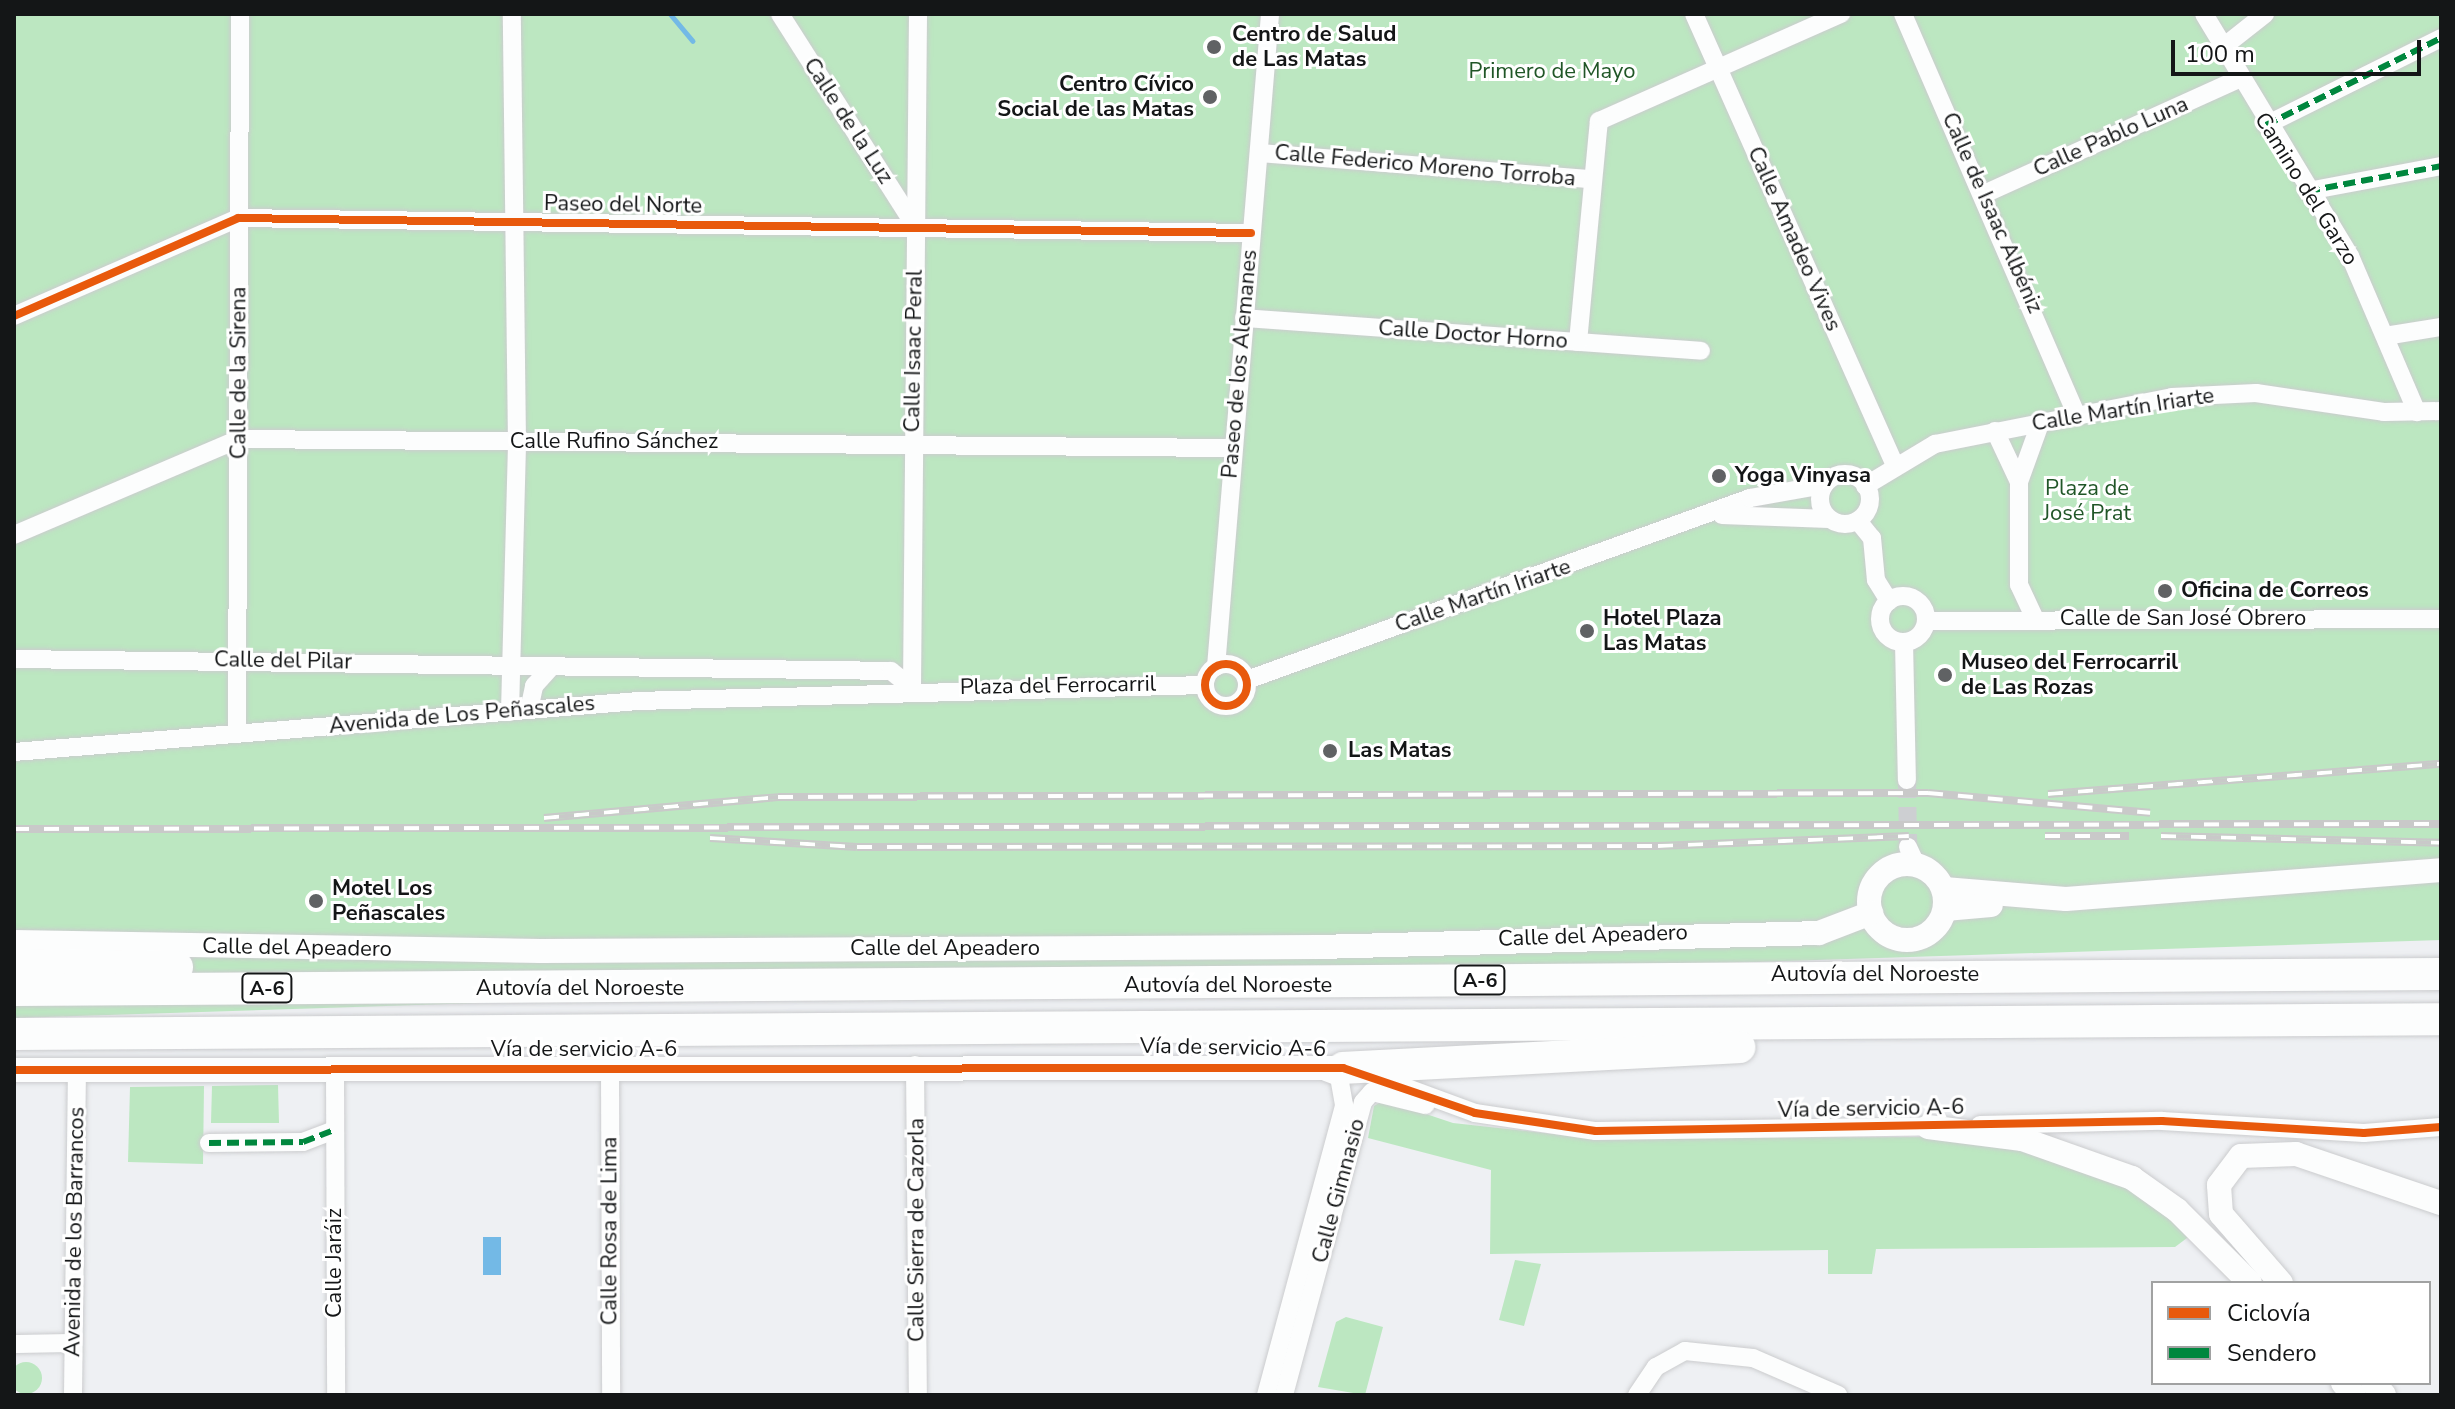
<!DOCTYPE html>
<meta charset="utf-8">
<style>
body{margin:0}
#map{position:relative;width:2455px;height:1409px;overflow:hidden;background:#eef0f3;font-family:"Nunito Sans",sans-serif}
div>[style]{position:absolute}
.green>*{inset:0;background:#bce7c1}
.round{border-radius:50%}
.water>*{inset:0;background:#73b9e6}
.stream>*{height:5px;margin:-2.5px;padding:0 2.5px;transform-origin:2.5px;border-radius:2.5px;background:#73b9e6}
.street-tunnel>*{height:18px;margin-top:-9px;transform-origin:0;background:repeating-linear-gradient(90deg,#cdcfd2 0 18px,transparent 0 27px)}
.roads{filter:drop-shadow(0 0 2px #cbccce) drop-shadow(0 0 2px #cbccce)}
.street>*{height:18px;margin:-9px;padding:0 9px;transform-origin:9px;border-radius:9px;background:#fcfdfd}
.street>.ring{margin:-9px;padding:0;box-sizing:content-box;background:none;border:18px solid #fcfdfd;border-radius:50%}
.secondary>*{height:24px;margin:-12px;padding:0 12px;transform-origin:12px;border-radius:12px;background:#fcfdfd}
.secondary>.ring{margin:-12px;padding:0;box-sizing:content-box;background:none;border:24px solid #fcfdfd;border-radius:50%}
.highway>*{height:32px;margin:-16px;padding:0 16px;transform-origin:16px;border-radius:16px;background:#fcfdfd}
.rail>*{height:8px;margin-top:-4px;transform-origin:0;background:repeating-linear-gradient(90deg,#fff 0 15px,#c9c9c9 0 30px);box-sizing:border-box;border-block:2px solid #c9c9c9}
.quiet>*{height:6px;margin-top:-3px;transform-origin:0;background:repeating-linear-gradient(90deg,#00873e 0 12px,transparent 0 18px)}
.cycleway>*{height:8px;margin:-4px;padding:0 4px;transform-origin:4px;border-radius:4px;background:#e8590c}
.cycleway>.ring{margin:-4px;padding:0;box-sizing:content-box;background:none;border:8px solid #e8590c;border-radius:50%}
.dots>*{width:22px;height:22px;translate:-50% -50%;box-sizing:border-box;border:4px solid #fff;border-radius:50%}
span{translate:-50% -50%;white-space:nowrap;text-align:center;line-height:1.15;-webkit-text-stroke:6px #fff;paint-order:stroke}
.shield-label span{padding:2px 6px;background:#fff;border:2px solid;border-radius:6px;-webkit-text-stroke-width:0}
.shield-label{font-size:20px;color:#141617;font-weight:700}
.poi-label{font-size:22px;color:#141617;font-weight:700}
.left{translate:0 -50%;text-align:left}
.right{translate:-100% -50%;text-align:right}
.park-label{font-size:22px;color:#205627}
.street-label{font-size:22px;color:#141617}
.frame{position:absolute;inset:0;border:16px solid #141617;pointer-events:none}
.legend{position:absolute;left:2151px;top:1281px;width:280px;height:104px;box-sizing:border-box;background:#fff;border:2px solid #a1a2a2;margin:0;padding:10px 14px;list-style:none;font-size:24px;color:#141617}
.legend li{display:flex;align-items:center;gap:16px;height:40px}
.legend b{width:40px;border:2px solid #a1a2a2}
.scale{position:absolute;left:2171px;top:40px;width:250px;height:36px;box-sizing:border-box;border:4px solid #141617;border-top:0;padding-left:10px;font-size:24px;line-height:28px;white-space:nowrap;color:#141617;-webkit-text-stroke:6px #fff;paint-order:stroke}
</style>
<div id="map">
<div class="green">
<i style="clip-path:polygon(14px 14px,2441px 14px,2441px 940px,14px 1018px)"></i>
<i style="clip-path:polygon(278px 1085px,279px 1123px,211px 1123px,212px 1086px)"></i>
<i style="clip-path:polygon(204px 1086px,203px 1164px,128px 1162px,130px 1087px)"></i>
<i style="clip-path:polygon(1384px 1100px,1453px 1123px,1589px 1138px,1950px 1137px,2045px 1152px,2097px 1168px,2156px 1203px,2191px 1235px,2175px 1247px,1876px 1249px,1872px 1274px,1828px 1274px,1828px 1250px,1490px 1254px,1491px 1170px,1368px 1138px,1374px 1106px)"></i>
<i style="clip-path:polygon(1515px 1260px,1541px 1264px,1524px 1326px,1499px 1320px)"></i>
<i style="clip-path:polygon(1346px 1317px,1383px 1327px,1365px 1395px,1318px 1387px,1336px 1322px)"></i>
<i class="round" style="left:10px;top:1362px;width:32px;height:32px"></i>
</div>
<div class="water">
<i style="clip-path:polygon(483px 1237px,501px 1237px,501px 1275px,483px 1275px)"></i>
</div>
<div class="stream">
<i style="left:670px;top:14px;width:35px;rotate:50deg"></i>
</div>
<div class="street-tunnel">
<i style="left:1907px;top:780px;width:67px;rotate:89.1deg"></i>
</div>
<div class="roads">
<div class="street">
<i style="left:780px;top:14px;width:255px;rotate:57.5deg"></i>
<i style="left:1694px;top:14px;width:492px;rotate:66deg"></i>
<i style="left:1903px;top:14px;width:436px;rotate:66.6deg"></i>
<i style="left:2204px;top:14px;width:283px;rotate:58.9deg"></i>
<i style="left:2350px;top:256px;width:170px;rotate:66.8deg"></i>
<i style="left:2222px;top:48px;width:55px;rotate:-38.3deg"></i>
<i style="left:2266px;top:125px;width:195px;rotate:-26.4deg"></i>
<i style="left:1259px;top:153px;width:334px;rotate:4.5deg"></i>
<i style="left:2308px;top:191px;width:135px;rotate:-10.6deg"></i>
<i style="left:1984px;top:194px;width:280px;rotate:-24.3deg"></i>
<i style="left:14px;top:316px;width:244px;rotate:-23.6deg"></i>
<i style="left:238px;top:218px;width:1013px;rotate:0.85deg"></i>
<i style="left:1244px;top:318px;width:458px;rotate:4.1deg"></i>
<i style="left:2385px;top:336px;width:57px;rotate:-9.1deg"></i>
<i style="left:1578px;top:342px;width:222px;rotate:-84.6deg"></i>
<i style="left:1599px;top:121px;width:265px;rotate:-23.9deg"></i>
<i style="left:1995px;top:431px;width:56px;rotate:64.8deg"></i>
<i class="ring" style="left:1820px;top:474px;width:32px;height:32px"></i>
<i style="left:1865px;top:486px;width:82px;rotate:-31deg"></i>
<i style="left:1935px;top:444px;width:242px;rotate:-11.2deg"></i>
<i style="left:2172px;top:397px;width:84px;rotate:-2.7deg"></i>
<i style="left:2256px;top:393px;width:129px;rotate:8.4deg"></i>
<i style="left:2384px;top:412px;width:57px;rotate:-1deg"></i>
<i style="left:1722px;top:515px;width:107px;rotate:2.1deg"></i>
<i style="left:1858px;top:521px;width:22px;rotate:51deg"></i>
<i style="left:1872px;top:538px;width:42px;rotate:84.6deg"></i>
<i style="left:1876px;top:580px;width:25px;rotate:58deg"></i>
<i style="left:14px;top:535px;width:245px;rotate:-23.1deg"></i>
<i style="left:239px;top:439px;width:994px;rotate:0.52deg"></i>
<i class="ring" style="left:1880px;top:596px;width:28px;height:28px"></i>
<i style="left:2035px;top:619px;width:38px;rotate:-115deg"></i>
<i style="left:2019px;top:585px;width:103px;rotate:-90deg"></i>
<i style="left:2019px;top:482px;width:65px;rotate:-70.2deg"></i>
<i style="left:1926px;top:621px;width:515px;rotate:-0.22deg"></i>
<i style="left:1904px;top:642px;width:138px;rotate:88.8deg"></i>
<i style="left:14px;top:659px;width:877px;rotate:0.78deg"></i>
<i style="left:891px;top:671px;width:27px;rotate:39deg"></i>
<i class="ring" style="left:1205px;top:664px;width:24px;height:24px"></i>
<i style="left:1216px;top:667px;width:655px;rotate:-85.27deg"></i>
<i style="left:1247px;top:680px;width:535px;rotate:-19.89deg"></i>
<i style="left:1750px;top:498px;width:75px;rotate:-10deg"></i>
<i style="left:912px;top:688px;width:674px;rotate:-89.49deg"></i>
<i style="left:529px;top:710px;width:25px;rotate:-78deg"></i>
<i style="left:534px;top:686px;width:27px;rotate:-48deg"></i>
<i style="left:510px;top:712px;width:270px;rotate:-88.5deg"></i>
<i style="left:517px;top:442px;width:428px;rotate:-90.7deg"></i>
<i style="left:237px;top:733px;width:719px;rotate:-89.76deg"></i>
<i style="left:14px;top:752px;width:626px;rotate:-4.67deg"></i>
<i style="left:638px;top:701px;width:567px;rotate:-1.62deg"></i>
<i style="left:1908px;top:847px;width:19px;rotate:65deg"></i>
<i style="left:915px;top:1065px;width:330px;rotate:89.5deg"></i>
<i style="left:610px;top:1068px;width:327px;rotate:89.8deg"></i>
<i style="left:335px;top:1069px;width:326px;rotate:89.8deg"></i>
<i style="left:1369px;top:1074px;width:113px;rotate:20.2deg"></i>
<i style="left:1475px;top:1113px;width:122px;rotate:8.5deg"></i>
<i style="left:1596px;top:1131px;width:343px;rotate:-0.8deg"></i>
<i style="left:1980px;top:1125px;width:182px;rotate:-1.3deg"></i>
<i style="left:2162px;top:1121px;width:202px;rotate:3.4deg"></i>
<i style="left:2364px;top:1133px;width:77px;rotate:-4.5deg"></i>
<i style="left:209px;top:1143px;width:94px;rotate:-0.6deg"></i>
<i style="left:303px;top:1142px;width:34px;rotate:-21deg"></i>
<i style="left:14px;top:1344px;width:59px;rotate:-1deg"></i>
<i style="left:73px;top:1395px;width:327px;rotate:-89.3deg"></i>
<i style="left:1266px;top:1395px;width:300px;rotate:-74.9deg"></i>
<i style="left:1344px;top:1105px;width:28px;rotate:-100deg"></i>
<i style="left:1339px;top:1077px;width:14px;rotate:-159deg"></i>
<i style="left:1284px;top:1395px;width:303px;rotate:-74.9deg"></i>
<i style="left:1363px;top:1102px;width:13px;rotate:-48deg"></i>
<i style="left:1372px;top:1092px;width:55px;rotate:13.8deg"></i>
<i style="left:1637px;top:1395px;width:34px;rotate:-56deg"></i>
<i style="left:1656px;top:1367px;width:33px;rotate:-29deg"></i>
<i style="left:1685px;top:1351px;width:68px;rotate:5.9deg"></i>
<i style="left:1753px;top:1358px;width:93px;rotate:23.5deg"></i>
</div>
<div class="secondary">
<i class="ring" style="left:1869px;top:864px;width:52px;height:52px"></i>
<i style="left:1944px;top:889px;width:122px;rotate:4.7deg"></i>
<i style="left:2066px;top:899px;width:376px;rotate:-4.4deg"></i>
<i style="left:1945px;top:909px;width:46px;rotate:-5deg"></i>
<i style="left:14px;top:942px;width:527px;rotate:0.98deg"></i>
<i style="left:541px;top:951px;width:778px;rotate:-0.29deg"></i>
<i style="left:1319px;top:947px;width:500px;rotate:-1.6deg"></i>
<i style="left:1819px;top:933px;width:56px;rotate:-21deg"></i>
<i style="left:14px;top:1070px;width:1329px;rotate:-0.09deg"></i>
<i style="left:1928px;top:1127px;width:95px;rotate:7.3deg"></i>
<i style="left:2022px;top:1139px;width:117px;rotate:19.5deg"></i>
<i style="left:2132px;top:1178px;width:55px;rotate:35.4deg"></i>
<i style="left:2177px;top:1210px;width:103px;rotate:45deg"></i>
<i style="left:2281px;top:1283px;width:91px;rotate:-131deg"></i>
<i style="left:2221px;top:1214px;width:29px;rotate:-94deg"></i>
<i style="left:2219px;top:1185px;width:36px;rotate:-53deg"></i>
<i style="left:2241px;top:1156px;width:55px;rotate:-2.1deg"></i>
<i style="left:2296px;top:1154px;width:153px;rotate:18.7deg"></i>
<i style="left:2343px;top:1383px;width:16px;rotate:47deg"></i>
<i style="left:2373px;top:1383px;width:16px;rotate:47deg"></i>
</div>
<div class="highway">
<i style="left:14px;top:965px;width:163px;rotate:0.7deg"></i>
<i style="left:14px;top:990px;width:2427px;rotate:-0.38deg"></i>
<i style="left:14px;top:1034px;width:2427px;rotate:-0.35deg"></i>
<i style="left:1343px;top:1068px;width:397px;rotate:-3deg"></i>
</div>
</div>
<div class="rail">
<i style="left:2048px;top:794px;width:394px;rotate:-4.4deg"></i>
<i style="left:544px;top:818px;width:235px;rotate:-5.1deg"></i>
<i style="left:778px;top:797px;width:1150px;rotate:-0.2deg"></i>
<i style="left:1928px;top:793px;width:223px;rotate:5.1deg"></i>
<i style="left:14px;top:829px;width:2427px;rotate:-0.12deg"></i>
<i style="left:2045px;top:836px;width:84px"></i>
<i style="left:2161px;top:836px;width:280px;rotate:1.4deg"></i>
<i style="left:710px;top:838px;width:147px;rotate:3.5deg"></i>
<i style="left:857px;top:847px;width:801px;rotate:-0.07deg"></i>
<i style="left:1658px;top:846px;width:251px;rotate:-2.3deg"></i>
</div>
<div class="quiet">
<i style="left:2266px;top:125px;width:195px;rotate:-26.4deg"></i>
<i style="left:2308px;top:191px;width:135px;rotate:-10.6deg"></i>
<i style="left:209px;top:1143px;width:94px;rotate:-0.6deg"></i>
<i style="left:303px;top:1142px;width:34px;rotate:-21deg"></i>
</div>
<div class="cycleway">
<i style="left:14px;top:316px;width:244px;rotate:-23.6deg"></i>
<i style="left:238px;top:218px;width:1013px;rotate:0.85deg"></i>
<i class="ring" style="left:1205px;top:664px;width:34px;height:34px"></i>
<i style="left:14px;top:1070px;width:1329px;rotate:-0.09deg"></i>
<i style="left:1343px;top:1068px;width:139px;rotate:18.8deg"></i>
<i style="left:1475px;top:1113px;width:122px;rotate:8.5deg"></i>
<i style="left:1596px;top:1131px;width:566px;rotate:-1.01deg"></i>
<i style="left:2162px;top:1121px;width:202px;rotate:3.4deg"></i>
<i style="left:2364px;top:1133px;width:77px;rotate:-4.5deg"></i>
</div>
<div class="dots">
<i style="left:1214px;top:47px;background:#606264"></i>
<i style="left:1210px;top:97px;background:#606264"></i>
<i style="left:1719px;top:476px;background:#606264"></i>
<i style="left:2165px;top:591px;background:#606264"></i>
<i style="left:1587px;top:631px;background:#606264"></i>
<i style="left:1945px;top:675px;background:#606264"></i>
<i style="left:1330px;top:751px;background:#606264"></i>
<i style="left:316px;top:901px;background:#606264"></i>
</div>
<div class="shield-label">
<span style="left:1480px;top:980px">A-6</span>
<span style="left:267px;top:988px">A-6</span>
</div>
<div class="poi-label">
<span class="left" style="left:1232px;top:47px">Centro de Salud<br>de Las Matas</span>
<span class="right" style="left:1194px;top:97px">Centro Cívico<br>Social de las Matas</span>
<span class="left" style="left:1735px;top:476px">Yoga Vinyasa</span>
<span class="left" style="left:2181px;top:591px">Oficina de Correos</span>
<span class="left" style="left:1603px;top:631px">Hotel Plaza<br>Las Matas</span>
<span class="left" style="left:1961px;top:675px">Museo del Ferrocarril<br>de Las Rozas</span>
<span class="left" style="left:1348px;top:751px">Las Matas</span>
<span class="left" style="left:332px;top:901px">Motel Los<br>Peñascales</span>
</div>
<div class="park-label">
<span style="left:1552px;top:72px">Primero de Mayo</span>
<span style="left:2087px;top:501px">Plaza de<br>José Prat</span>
</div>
<div class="street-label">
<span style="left:848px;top:121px;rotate:57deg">Calle de la Luz</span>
<span style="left:2111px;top:137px;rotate:-24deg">Calle Pablo Luna</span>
<span style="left:1425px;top:166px;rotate:5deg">Calle Federico Moreno Torroba</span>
<span style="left:2306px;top:189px;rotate:58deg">Camino del Garzo</span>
<span style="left:623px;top:205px;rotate:1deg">Paseo del Norte</span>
<span style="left:1992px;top:213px;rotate:66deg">Calle de Isaac Albéniz</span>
<span style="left:1794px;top:239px;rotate:66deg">Calle Amadeo Vives</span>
<span style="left:1473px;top:335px;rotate:4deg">Calle Doctor Horno</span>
<span style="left:914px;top:351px;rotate:-89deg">Calle Isaac Peral</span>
<span style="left:1240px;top:364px;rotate:-85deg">Paseo de los Alemanes</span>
<span style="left:239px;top:373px;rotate:-90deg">Calle de la Sirena</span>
<span style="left:2123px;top:410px;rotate:-9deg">Calle Martín Iriarte</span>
<span style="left:614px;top:442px">Calle Rufino Sánchez</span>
<span style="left:1483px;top:596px;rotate:-19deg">Calle Martín Iriarte</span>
<span style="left:2183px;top:619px">Calle de San José Obrero</span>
<span style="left:283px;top:661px;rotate:1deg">Calle del Pilar</span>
<span style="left:1058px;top:686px;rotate:-1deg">Plaza del Ferrocarril</span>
<span style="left:462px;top:715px;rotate:-5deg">Avenida de Los Peñascales</span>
<span style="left:1593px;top:936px;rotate:-2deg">Calle del Apeadero</span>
<span style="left:297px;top:948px;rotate:1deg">Calle del Apeadero</span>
<span style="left:945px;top:949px">Calle del Apeadero</span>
<span style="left:1875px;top:975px">Autovía del Noroeste</span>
<span style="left:1228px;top:986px">Autovía del Noroeste</span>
<span style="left:580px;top:989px">Autovía del Noroeste</span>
<span style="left:1233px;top:1048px;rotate:1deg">Vía de servicio A-6</span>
<span style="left:584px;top:1050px">Vía de servicio A-6</span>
<span style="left:1871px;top:1109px;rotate:-1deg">Vía de servicio A-6</span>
<span style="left:1339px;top:1191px;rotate:-75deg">Calle Gimnasio</span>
<span style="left:917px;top:1230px;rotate:-90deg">Calle Sierra de Cazorla</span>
<span style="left:610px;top:1231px;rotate:-90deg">Calle Rosa de Lima</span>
<span style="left:75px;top:1232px;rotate:-89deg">Avenida de los Barrancos</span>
<span style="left:335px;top:1263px;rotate:-90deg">Calle Jaráiz</span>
</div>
<div class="frame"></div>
<ul class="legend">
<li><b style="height:10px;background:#e8590c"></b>Ciclovía</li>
<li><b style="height:10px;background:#00873e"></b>Sendero</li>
</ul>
<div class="scale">100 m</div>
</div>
